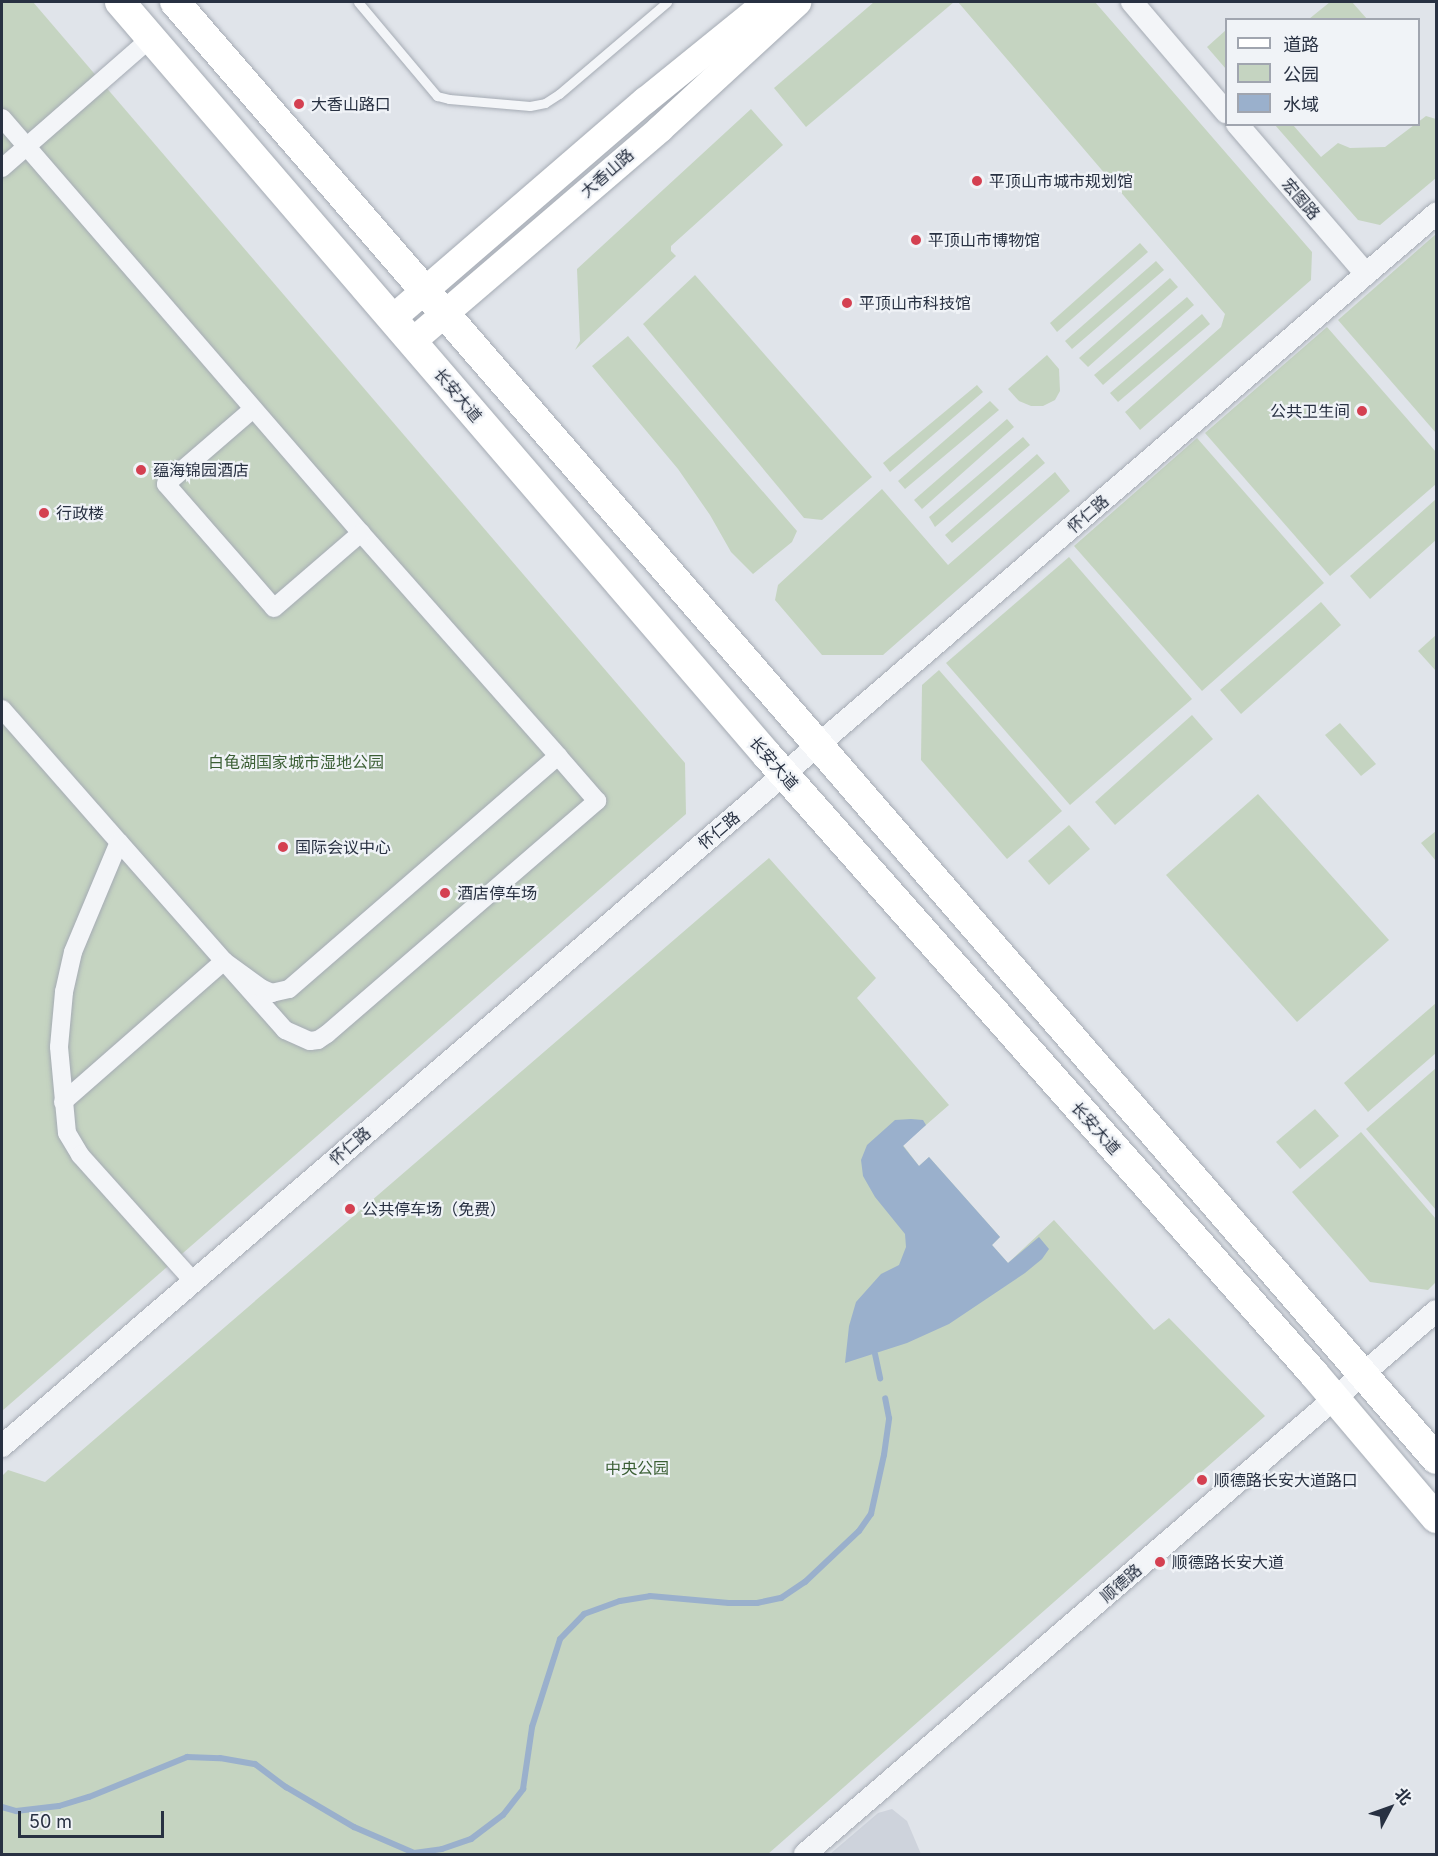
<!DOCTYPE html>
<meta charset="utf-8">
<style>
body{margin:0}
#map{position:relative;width:1438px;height:1856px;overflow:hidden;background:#e0e4ea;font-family:Inter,"Noto Sans SC",sans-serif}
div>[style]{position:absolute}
.built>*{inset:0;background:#ced3dc}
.green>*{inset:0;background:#c5d4c1}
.water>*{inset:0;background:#9ab0cc}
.stream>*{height:6px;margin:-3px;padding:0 3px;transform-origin:3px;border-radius:3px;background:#9ab0cc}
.roads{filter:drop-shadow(0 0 2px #a5abb4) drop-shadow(0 0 2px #a5abb4)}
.service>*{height:9px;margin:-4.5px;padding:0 4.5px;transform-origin:4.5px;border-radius:4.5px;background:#f3f5f8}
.minor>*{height:18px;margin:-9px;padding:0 9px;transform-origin:9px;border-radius:9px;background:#f3f5f8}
.tertiary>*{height:22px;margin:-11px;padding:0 11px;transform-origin:11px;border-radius:11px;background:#f3f5f8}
.secondary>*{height:27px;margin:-13.5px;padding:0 13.5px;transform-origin:13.5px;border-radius:13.5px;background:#fff}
.primary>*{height:30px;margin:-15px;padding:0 15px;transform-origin:15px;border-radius:15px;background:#fff}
.dots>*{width:16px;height:16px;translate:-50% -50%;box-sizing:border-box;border:3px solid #f0f3f7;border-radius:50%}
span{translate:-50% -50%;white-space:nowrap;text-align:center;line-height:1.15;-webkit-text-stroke:4.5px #f0f3f7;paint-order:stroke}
.poi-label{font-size:16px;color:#283142}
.left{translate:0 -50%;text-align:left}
.right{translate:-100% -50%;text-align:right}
.street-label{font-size:16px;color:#283142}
.park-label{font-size:16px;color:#3b5f35}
.frame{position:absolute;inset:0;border:3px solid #283142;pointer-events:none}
.legend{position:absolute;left:1225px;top:18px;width:195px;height:108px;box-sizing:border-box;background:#f0f3f7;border:2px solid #a0a5af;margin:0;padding:8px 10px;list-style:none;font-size:18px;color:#283142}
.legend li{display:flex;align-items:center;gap:12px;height:30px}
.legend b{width:30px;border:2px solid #a0a5af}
.north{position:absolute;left:1360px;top:1778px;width:60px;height:60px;-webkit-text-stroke:4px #f0f3f7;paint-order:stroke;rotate:49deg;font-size:16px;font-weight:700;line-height:24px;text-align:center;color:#283142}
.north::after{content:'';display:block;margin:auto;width:21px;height:27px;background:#283142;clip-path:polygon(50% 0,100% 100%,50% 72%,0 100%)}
.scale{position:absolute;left:18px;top:1811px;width:146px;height:27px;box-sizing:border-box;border:3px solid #283142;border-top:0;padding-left:8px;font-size:18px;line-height:21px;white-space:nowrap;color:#283142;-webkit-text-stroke:4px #f0f3f7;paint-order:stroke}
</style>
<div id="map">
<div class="built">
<i style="clip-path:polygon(892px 1809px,907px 1821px,921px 1854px,830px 1854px,878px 1813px)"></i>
</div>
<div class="green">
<i style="clip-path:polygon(2px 2px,33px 2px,685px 763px,686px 814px,2px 1411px)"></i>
<i style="clip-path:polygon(874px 2px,954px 2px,806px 127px,774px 88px)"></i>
<i style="clip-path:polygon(958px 2px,1095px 2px,1312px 252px,1311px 280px,1140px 430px,1125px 412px,1221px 327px,1225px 314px)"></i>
<i style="clip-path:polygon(1330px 2px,1352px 2px,1367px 19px,1309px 19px)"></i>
<i style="clip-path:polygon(1226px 30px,1226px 69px,1207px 47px)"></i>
<i style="clip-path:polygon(751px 109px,783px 145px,671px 246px,671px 251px,676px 256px,575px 350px,580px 341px,577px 269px)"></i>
<i style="clip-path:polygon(1426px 116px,1436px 119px,1436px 178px,1380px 225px,1358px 220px,1275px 125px,1293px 125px,1321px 157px,1338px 143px,1350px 148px,1385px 147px)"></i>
<i style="clip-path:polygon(1436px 234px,1436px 433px,1338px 320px)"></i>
<i style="clip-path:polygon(1140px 243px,1148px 252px,1057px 332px,1050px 323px)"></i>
<i style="clip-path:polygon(1156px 261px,1164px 270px,1072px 349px,1065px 341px)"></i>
<i style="clip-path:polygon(695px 275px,872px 477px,822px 520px,804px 518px,643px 324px)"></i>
<i style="clip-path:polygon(1170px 278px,1178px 287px,1088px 367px,1079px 358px)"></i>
<i style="clip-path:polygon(1187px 297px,1194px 305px,1103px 385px,1094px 375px)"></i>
<i style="clip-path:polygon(1202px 314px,1210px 324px,1118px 402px,1110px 393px)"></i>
<i style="clip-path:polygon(1327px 327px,1436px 452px,1436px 484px,1330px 576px,1205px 433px)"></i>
<i style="clip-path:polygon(628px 336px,797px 531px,792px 542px,753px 574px,731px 552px,710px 515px,678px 469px,592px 366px)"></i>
<i style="clip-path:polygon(1047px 355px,1059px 369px,1060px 391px,1055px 400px,1043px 406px,1031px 406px,1019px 401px,1008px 389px)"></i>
<i style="clip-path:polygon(977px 385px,983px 392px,890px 472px,883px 463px)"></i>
<i style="clip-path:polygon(990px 401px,999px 410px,905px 489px,898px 481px)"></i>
<i style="clip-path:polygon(1007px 419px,1014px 427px,922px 509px,914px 500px)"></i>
<i style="clip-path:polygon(1023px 437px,1030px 445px,935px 527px,929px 517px)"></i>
<i style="clip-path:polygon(1197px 438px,1324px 583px,1202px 691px,1074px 546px)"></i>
<i style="clip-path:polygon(1037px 454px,1045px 463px,952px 543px,945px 535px)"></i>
<i style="clip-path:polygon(1055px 472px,1070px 491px,883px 655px,822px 655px,775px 600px,778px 585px,882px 489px,948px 565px)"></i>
<i style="clip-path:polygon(1436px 499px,1436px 540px,1370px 599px,1350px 576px)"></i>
<i style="clip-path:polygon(1069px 557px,1192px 699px,1070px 805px,946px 663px)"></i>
<i style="clip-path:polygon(1321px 602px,1341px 625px,1241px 714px,1220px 690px)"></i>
<i style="clip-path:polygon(1436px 635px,1436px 671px,1418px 651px)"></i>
<i style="clip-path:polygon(939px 670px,1062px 811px,1007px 859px,921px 760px,922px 685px)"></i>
<i style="clip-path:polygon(1192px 715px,1213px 739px,1115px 825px,1095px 802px)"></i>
<i style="clip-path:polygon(1340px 723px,1376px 764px,1361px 776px,1325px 735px)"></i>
<i style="clip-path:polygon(1258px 794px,1389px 940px,1297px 1022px,1166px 875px)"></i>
<i style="clip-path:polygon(1069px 825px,1090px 849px,1049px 885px,1028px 861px)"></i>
<i style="clip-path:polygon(1436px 831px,1436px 861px,1421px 843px)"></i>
<i style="clip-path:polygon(769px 858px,876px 978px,857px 998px,949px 1105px,903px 1145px,919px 1166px,929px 1157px,1000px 1237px,992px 1245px,1008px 1263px,1054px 1220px,1154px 1330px,1169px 1318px,1265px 1416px,768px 1854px,2px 1854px,2px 1476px,8px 1470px,45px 1482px)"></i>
<i style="clip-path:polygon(1436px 1003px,1436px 1053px,1368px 1112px,1344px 1083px)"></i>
<i style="clip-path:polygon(1436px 1068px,1436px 1210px,1366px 1129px)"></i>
<i style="clip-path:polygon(1315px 1109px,1339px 1136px,1300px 1169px,1276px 1142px)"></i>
<i style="clip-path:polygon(1361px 1132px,1436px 1219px,1436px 1282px,1428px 1290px,1370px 1282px,1292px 1192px)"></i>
</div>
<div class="water">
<i style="clip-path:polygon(911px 1119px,923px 1120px,926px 1125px,903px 1146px,919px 1166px,929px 1157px,1000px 1237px,992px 1245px,1008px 1263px,1039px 1237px,1049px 1249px,1042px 1259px,1025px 1273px,949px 1324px,907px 1343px,845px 1363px,849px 1326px,856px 1302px,881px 1274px,899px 1265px,906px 1247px,905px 1234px,875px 1197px,863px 1176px,861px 1160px,867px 1145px,895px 1120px)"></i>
</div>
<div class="stream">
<i style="left:875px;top:1354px;width:25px;rotate:78deg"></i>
<i style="left:2px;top:1807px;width:15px;rotate:16deg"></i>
<i style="left:16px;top:1811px;width:43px;rotate:-6.6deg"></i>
<i style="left:59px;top:1806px;width:31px;rotate:-17deg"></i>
<i style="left:89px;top:1797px;width:106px;rotate:-22.2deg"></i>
<i style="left:187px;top:1757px;width:33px;rotate:2deg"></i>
<i style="left:220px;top:1758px;width:36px;rotate:10deg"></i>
<i style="left:255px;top:1764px;width:39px;rotate:37deg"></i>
<i style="left:286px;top:1787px;width:79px;rotate:30.5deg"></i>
<i style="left:354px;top:1827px;width:65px;rotate:23.4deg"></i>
<i style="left:414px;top:1853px;width:28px;rotate:-8deg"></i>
<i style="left:442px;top:1849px;width:31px;rotate:-19deg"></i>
<i style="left:471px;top:1839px;width:40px;rotate:-37deg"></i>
<i style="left:503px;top:1815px;width:33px;rotate:-52deg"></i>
<i style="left:523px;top:1789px;width:63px;rotate:-81.7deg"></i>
<i style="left:532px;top:1727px;width:92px;rotate:-72.3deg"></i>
<i style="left:560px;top:1639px;width:35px;rotate:-46deg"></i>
<i style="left:584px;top:1614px;width:38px;rotate:-20deg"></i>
<i style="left:620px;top:1601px;width:30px;rotate:-9deg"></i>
<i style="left:650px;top:1596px;width:79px;rotate:5.1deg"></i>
<i style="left:729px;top:1603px;width:28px"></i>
<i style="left:757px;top:1603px;width:25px;rotate:-12deg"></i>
<i style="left:781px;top:1598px;width:29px;rotate:-34deg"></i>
<i style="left:805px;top:1582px;width:74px;rotate:-43.4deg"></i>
<i style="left:859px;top:1531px;width:21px;rotate:-55deg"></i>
<i style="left:871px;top:1514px;width:60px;rotate:-77.6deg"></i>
<i style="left:884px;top:1455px;width:37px;rotate:-82deg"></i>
<i style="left:889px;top:1418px;width:20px;rotate:-101deg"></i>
</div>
<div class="roads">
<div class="service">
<i style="left:358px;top:2px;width:123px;rotate:50deg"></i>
<i style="left:437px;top:96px;width:12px;rotate:14deg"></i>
<i style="left:449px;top:99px;width:81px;rotate:4.9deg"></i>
<i style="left:530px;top:106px;width:15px;rotate:-11deg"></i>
<i style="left:545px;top:103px;width:17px;rotate:-33deg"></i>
<i style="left:559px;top:94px;width:142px;rotate:-40.4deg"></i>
</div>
<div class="minor">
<i style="left:2px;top:118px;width:549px;rotate:49.14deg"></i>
<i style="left:361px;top:533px;width:298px;rotate:48.5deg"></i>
<i style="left:2px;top:168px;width:198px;rotate:-41.1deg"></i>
<i style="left:253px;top:409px;width:115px;rotate:139.2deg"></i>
<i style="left:166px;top:484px;width:164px;rotate:48.9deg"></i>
<i style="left:274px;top:608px;width:115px;rotate:-40.8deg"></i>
<i style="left:2px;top:709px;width:177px;rotate:48.7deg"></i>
<i style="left:119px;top:842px;width:159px;rotate:48.6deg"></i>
<i style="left:224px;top:961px;width:92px;rotate:48.5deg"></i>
<i style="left:285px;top:1030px;width:27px;rotate:24deg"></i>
<i style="left:310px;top:1041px;width:8px;rotate:-7deg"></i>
<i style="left:318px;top:1040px;width:11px;rotate:-34deg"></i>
<i style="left:327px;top:1034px;width:357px;rotate:-40.8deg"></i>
<i style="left:597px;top:801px;width:60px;rotate:-130.9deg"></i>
<i style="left:558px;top:756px;width:356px;rotate:139.1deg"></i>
<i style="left:289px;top:989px;width:17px;rotate:167deg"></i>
<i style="left:272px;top:993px;width:12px;rotate:-156deg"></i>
<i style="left:261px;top:988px;width:46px;rotate:-143.9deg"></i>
<i style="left:119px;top:842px;width:119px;rotate:112.7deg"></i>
<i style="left:73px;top:952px;width:41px;rotate:102.7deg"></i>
<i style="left:64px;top:992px;width:55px;rotate:95.2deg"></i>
<i style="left:59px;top:1047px;width:86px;rotate:84.7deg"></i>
<i style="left:67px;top:1133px;width:26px;rotate:59deg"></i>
<i style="left:80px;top:1155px;width:169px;rotate:48.1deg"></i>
<i style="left:63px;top:1102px;width:214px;rotate:-41.2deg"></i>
</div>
<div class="tertiary">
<i style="left:1132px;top:2px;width:145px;rotate:49.5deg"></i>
<i style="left:1237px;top:124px;width:198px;rotate:49.3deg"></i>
<i style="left:2px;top:1446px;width:1891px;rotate:-40.67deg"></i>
<i style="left:805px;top:1854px;width:832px;rotate:-40.71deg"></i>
</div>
<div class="secondary">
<i style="left:392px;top:318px;width:334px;rotate:-40.8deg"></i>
<i style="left:645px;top:100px;width:156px;rotate:-39deg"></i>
<i style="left:412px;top:341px;width:326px;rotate:-40.6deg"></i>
<i style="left:659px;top:129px;width:188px;rotate:-42.6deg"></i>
</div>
<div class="primary">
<i style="left:120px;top:2px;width:993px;rotate:49.33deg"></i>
<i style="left:767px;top:755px;width:826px;rotate:48.53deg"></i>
<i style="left:1314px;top:1374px;width:189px;rotate:49.7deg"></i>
<i style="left:175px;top:2px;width:1927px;rotate:49.12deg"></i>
</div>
</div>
<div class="dots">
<i style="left:299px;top:104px;background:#d44051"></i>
<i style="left:977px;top:181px;background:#d44051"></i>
<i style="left:916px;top:240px;background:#d44051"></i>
<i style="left:847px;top:303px;background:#d44051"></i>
<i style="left:1362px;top:411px;background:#d44051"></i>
<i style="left:141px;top:470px;background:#d44051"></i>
<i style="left:44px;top:513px;background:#d44051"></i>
<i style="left:283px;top:847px;background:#d44051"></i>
<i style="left:445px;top:893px;background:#d44051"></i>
<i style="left:350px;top:1209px;background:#d44051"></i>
<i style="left:1202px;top:1480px;background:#d44051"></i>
<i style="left:1160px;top:1562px;background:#d44051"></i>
</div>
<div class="poi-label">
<span class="left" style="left:311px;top:104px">大香山路口</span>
<span class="left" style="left:989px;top:181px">平顶山市城市规划馆</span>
<span class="left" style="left:928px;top:240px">平顶山市博物馆</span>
<span class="left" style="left:859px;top:303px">平顶山市科技馆</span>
<span class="right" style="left:1350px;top:411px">公共卫生间</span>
<span class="left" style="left:153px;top:470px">蕴海锦园酒店</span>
<span class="left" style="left:56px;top:513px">行政楼</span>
<span class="left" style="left:295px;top:847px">国际会议中心</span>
<span class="left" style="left:457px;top:893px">酒店停车场</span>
<span class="left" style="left:362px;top:1209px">公共停车场（免费）</span>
<span class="left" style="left:1214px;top:1480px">顺德路长安大道路口</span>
<span class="left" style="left:1172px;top:1562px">顺德路长安大道</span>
</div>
<div class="street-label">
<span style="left:607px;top:173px;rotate:-41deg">大香山路</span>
<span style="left:1301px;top:199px;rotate:49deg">宏图路</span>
<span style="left:458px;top:395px;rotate:50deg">长安大道</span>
<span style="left:1088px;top:514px;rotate:-41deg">怀仁路</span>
<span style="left:774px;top:763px;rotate:49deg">长安大道</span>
<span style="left:719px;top:830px;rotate:-40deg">怀仁路</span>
<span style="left:1096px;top:1128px;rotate:48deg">长安大道</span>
<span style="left:350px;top:1146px;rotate:-41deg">怀仁路</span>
<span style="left:1121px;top:1583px;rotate:-41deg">顺德路</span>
</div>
<div class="park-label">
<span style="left:296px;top:762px">白龟湖国家城市湿地公园</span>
<span style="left:637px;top:1468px">中央公园</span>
</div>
<div class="frame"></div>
<ul class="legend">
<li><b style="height:8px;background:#fff"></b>道路</li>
<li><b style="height:16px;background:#c5d4c1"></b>公园</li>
<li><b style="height:16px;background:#9ab0cc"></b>水域</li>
</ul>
<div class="north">北</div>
<div class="scale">50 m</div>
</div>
